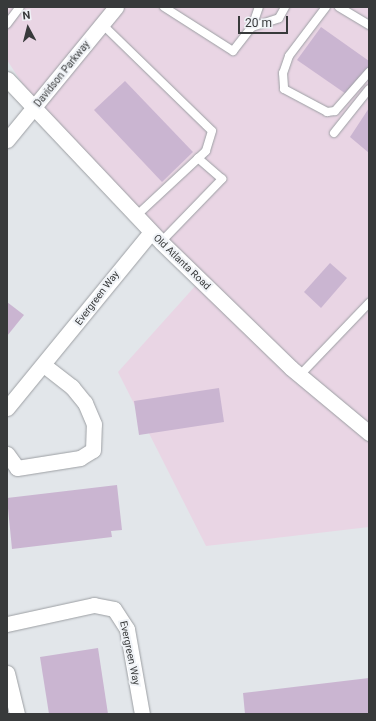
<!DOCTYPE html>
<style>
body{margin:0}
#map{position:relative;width:376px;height:721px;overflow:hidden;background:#e2e6ea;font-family:Roboto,sans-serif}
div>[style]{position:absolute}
.commercial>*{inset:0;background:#e9d5e4}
.building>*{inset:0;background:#cab5d1}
.roads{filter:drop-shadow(0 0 1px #9c9fa3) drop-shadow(0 0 1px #9c9fa3)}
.lane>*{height:8px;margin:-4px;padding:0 4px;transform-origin:4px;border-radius:4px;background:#fff}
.street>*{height:15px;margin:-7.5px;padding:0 7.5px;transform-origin:7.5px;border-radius:7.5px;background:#fff}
span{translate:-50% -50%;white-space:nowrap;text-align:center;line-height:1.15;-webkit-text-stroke:4px #f0f3f7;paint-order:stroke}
.street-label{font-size:10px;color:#383a3b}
.frame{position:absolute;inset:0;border:8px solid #383a3b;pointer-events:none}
.north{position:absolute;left:8px;top:8px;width:40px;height:40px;-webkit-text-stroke:3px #f0f3f7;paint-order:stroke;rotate:353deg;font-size:11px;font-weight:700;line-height:16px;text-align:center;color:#383a3b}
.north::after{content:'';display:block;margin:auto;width:14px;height:18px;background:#383a3b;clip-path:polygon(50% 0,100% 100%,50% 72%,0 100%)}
.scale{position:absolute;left:238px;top:16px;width:50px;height:18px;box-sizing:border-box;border:2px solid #383a3b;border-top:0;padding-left:5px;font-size:12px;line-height:14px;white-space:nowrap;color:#383a3b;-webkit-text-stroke:3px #f0f3f7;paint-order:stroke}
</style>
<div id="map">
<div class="commercial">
<i style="clip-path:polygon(7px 7px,369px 7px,369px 527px,206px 546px,118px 372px,197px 284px,54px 132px,7px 60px)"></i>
</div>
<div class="building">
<i style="clip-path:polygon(321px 27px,369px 61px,369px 68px,349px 96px,297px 60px)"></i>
<i style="clip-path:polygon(125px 81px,193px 152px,162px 182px,94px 110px)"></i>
<i style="clip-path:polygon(369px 108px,369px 153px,350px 137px)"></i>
<i style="clip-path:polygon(330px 263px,347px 278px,321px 308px,304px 292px)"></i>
<i style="clip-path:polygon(7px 302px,24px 315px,7px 336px)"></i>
<i style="clip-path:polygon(219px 388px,224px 422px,139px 435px,134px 401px)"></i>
<i style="clip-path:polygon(117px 485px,122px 530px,111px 531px,112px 537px,12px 549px,7px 498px)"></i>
<i style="clip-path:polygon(98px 648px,108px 714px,49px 714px,40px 657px)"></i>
<i style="clip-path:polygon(369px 678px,369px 714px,245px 714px,243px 693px)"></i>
</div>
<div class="roads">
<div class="lane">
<i style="left:164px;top:7px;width:82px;rotate:32.5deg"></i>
<i style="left:233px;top:51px;width:31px;rotate:-52deg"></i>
<i style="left:252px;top:27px;width:21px;rotate:-71deg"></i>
<i style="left:326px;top:7px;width:61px;rotate:127.1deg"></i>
<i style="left:289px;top:56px;width:18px;rotate:109deg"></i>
<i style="left:283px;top:73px;width:16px;rotate:86deg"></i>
<i style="left:284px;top:89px;width:49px;rotate:28.1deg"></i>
<i style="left:327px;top:112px;width:8px;rotate:-7deg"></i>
<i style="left:335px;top:111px;width:52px;rotate:-48.9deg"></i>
<i style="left:339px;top:7px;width:35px;rotate:31deg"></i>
<i style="left:7px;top:24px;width:21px;rotate:-53deg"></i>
<i style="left:102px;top:24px;width:153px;rotate:44.2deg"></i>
<i style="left:212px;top:131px;width:21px;rotate:107deg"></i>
<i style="left:206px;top:151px;width:96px;rotate:137.1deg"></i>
<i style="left:252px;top:27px;width:28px;rotate:-18deg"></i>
<i style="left:279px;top:18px;width:13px;rotate:-61deg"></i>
<i style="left:334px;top:133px;width:56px;rotate:-51.5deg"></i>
<i style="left:161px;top:242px;width:88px;rotate:-45.9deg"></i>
<i style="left:222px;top:179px;width:32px;rotate:-139deg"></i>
<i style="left:300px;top:375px;width:100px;rotate:-46.2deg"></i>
</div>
<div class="street">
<i style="left:7px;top:79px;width:224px;rotate:46.6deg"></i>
<i style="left:161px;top:242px;width:181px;rotate:44.1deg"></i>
<i style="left:291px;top:368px;width:102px;rotate:39.8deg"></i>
<i style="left:7px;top:140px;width:172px;rotate:-50.7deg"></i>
<i style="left:7px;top:408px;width:227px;rotate:-50.7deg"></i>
<i style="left:7px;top:454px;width:17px;rotate:54deg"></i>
<i style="left:17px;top:468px;width:64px;rotate:-9deg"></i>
<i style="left:80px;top:458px;width:15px;rotate:-32deg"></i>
<i style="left:93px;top:450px;width:26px;rotate:-88deg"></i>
<i style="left:94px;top:424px;width:23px;rotate:-113deg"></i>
<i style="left:85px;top:403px;width:21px;rotate:-129deg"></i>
<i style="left:72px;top:387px;width:34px;rotate:-142deg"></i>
<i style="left:7px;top:624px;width:89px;rotate:-12.3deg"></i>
<i style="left:94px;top:605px;width:20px;rotate:11deg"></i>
<i style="left:114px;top:609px;width:24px;rotate:57deg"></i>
<i style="left:127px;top:629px;width:86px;rotate:80deg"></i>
<i style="left:7px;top:673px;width:42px;rotate:76.3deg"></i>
</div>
</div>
<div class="street-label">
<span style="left:62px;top:74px;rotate:-51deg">Davidson Parkway</span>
<span style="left:182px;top:262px;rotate:44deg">Old Atlanta Road</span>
<span style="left:97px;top:298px;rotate:-53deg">Evergreen Way</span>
<span style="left:130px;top:653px;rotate:78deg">Evergreen Way</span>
</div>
<div class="frame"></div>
<div class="north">N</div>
<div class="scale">20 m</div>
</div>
